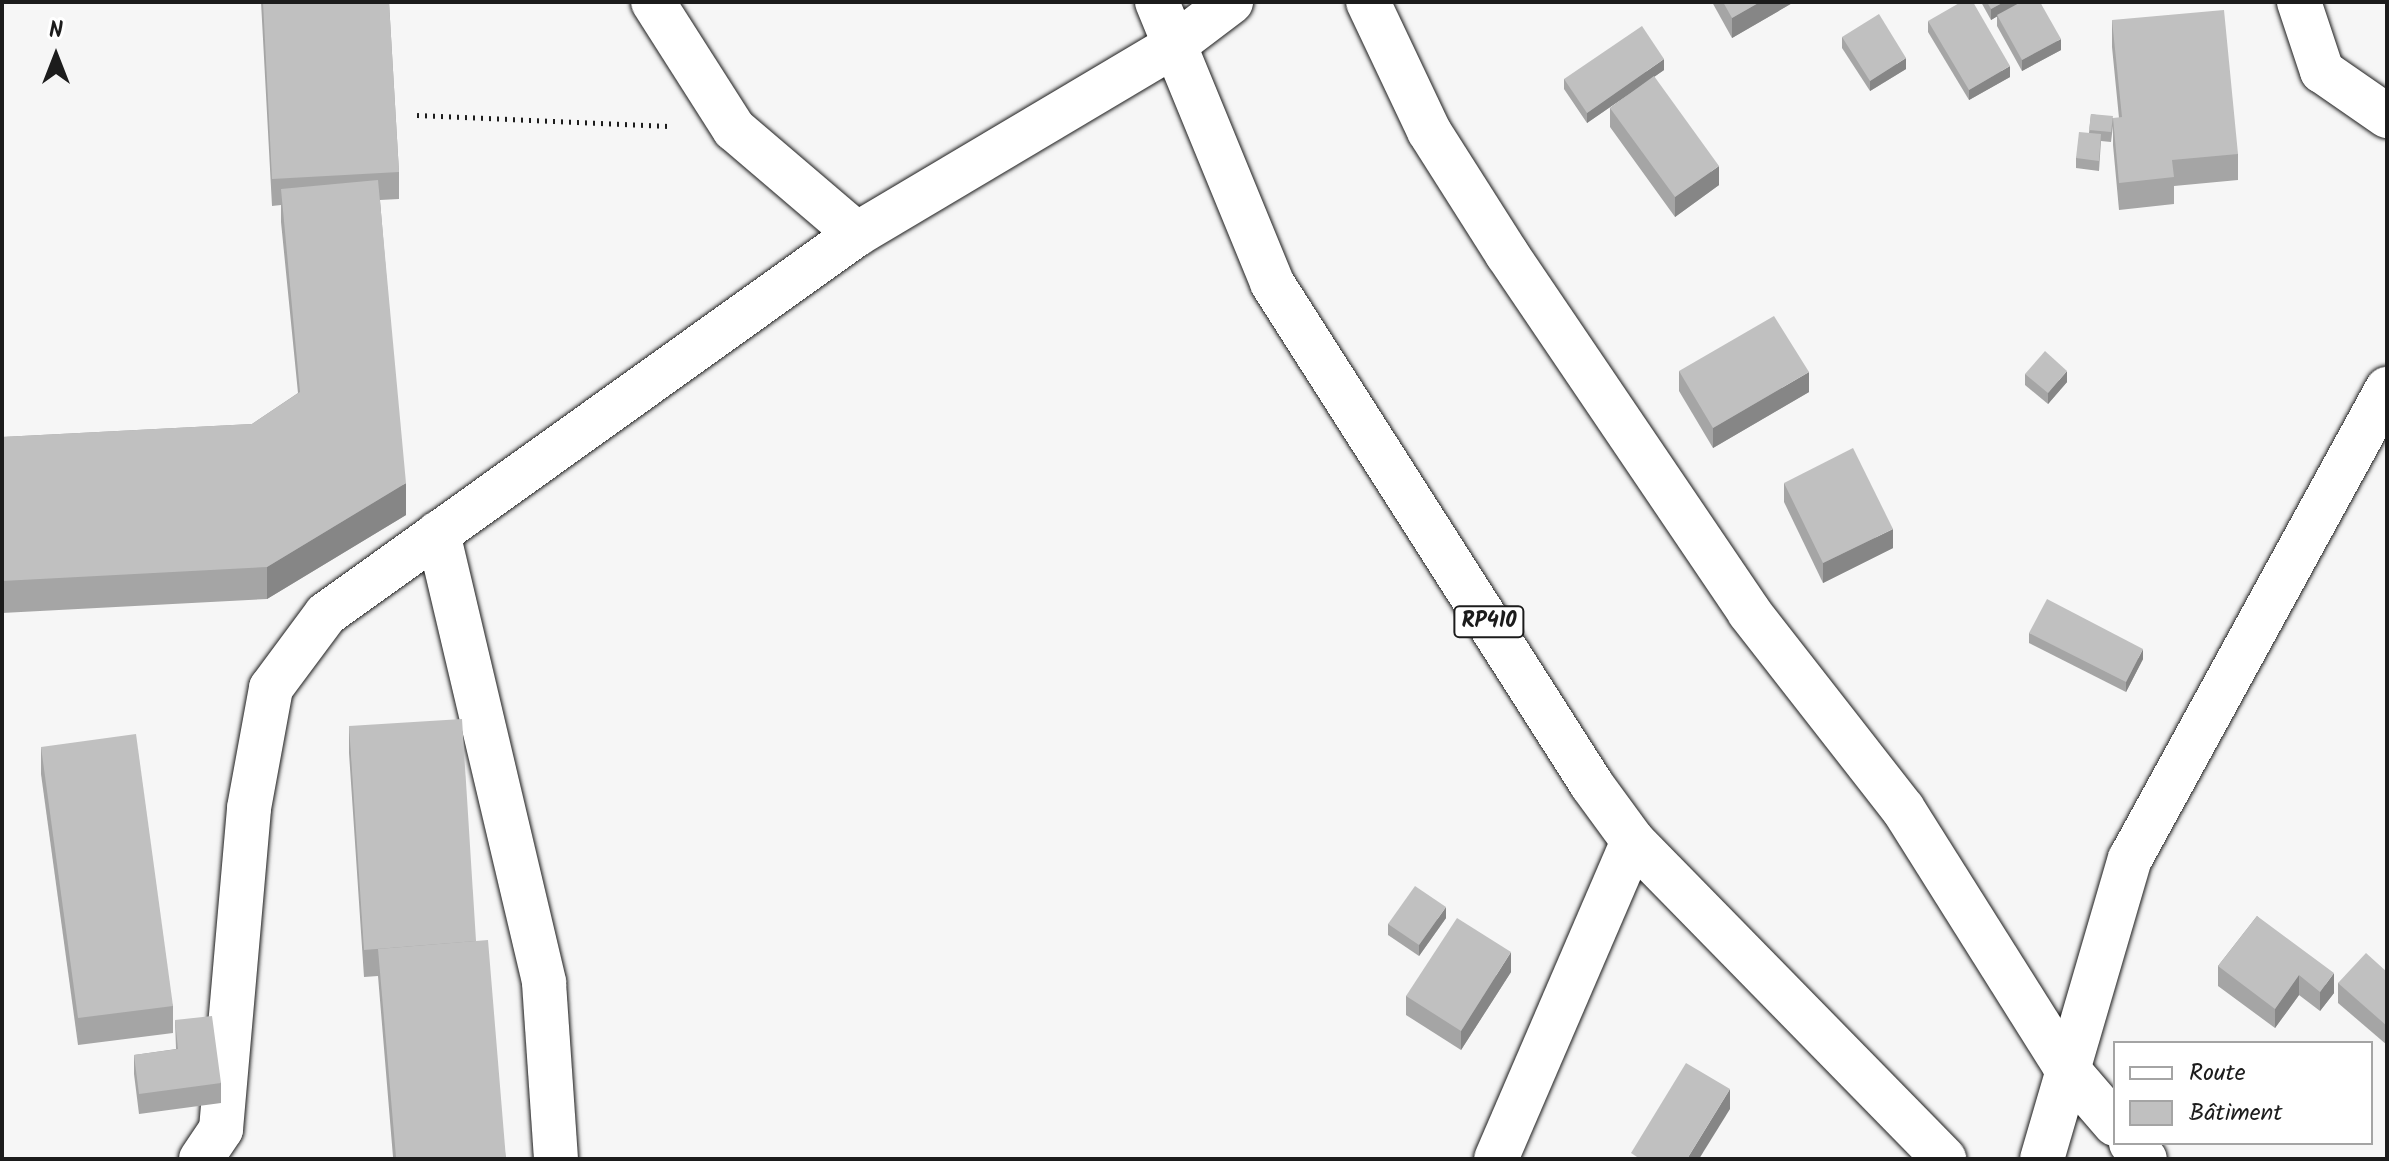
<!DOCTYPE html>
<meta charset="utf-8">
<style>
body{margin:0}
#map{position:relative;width:2389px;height:1161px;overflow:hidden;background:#f6f6f6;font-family:Kalam,sans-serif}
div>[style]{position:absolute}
.path>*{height:5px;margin-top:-2.5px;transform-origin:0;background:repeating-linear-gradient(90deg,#1c1c1c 0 2px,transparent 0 8px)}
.roads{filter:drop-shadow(0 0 2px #1c1c1c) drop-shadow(0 0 2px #1c1c1c)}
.minor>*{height:44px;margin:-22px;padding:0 22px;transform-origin:22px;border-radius:22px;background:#fff}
.major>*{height:44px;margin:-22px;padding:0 22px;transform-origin:22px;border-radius:22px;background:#fff}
.wall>*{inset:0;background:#a5a5a5}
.shaded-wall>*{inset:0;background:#868686}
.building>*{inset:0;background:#c0c0c0}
span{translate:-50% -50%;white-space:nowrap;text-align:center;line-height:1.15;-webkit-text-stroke:6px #fff;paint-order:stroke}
.shield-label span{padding:2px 6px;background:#fff;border:2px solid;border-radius:6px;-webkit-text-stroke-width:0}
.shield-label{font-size:22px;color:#1c1c1c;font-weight:700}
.frame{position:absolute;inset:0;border:4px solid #1c1c1c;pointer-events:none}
.legend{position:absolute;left:2113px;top:1041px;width:260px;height:104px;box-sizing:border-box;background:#fff;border:2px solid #a4a4a4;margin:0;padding:10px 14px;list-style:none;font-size:24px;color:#1c1c1c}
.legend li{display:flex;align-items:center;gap:16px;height:40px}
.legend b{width:40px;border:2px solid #a4a4a4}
.north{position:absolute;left:16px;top:16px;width:80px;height:80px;-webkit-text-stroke:6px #fff;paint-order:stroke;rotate:0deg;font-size:22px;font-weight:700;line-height:32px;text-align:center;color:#1c1c1c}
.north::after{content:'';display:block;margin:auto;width:28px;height:36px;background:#1c1c1c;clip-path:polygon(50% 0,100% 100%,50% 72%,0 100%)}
</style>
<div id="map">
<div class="path">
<i style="left:417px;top:115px;width:252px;rotate:2.5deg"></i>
</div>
<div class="roads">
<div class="minor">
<i style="left:653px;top:2px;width:151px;rotate:57.5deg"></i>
<i style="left:734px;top:129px;width:162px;rotate:40.5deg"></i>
<i style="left:2299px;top:2px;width:73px;rotate:71.6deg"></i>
<i style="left:2322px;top:71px;width:79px;rotate:34.7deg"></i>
<i style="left:438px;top:533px;width:462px;rotate:76.7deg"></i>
<i style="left:544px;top:983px;width:176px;rotate:86.1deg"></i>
<i style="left:201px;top:1159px;width:36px;rotate:-56deg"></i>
<i style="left:221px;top:1129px;width:322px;rotate:-85deg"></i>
<i style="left:249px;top:808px;width:122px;rotate:-79.6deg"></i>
<i style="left:271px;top:688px;width:92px;rotate:-53.4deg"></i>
<i style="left:326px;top:614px;width:653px;rotate:-35.59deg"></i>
<i style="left:857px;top:234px;width:368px;rotate:-30.7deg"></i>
<i style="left:1173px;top:46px;width:73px;rotate:-37.2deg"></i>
<i style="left:1496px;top:1159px;width:346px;rotate:-66.7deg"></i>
<i style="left:2042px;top:1159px;width:313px;rotate:-73.7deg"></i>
<i style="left:2130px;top:859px;width:536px;rotate:-61.33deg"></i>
</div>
<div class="major">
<i style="left:1157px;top:2px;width:304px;rotate:67.7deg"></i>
<i style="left:1272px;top:283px;width:595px;rotate:57.48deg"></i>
<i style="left:1592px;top:785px;width:69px;rotate:53.8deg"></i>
<i style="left:1633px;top:841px;width:445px;rotate:45.6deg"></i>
<i style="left:1368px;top:2px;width:143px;rotate:64.7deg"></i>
<i style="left:1429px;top:131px;width:146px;rotate:57.6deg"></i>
<i style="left:1507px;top:254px;width:432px;rotate:55.9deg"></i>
<i style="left:1749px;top:612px;width:250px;rotate:52deg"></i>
<i style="left:1903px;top:809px;width:302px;rotate:57.8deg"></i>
<i style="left:2064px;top:1065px;width:78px;rotate:49.2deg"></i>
<i style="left:2131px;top:1143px;width:21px;rotate:49deg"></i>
</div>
</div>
<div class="wall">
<i style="clip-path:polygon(261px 2px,389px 2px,399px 172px,399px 199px,380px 200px,406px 515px,267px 599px,2px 613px,2px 437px,252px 424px,298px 393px,281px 222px,281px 205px,272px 206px)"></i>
<i style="clip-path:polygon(1712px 2px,1794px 2px,1732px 38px)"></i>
<i style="clip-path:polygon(1981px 2px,2040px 2px,2061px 50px,2022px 71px,1997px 26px,1997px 16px,1991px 20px)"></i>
<i style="clip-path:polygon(2112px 20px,2238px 154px,2238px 180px,2174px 186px,2174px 204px,2119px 210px,2113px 145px,2113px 126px,2111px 142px,2101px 141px,2099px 171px,2076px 168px,2076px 158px,2089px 133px,2091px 114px,2113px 118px,2119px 118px,2112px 47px)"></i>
<i style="clip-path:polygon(1928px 21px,2010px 77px,1969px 100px,1928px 32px)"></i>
<i style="clip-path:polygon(1842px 37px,1906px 69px,1870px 91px,1842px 48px)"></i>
<i style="clip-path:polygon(1664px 70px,1654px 77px,1719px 185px,1675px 217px,1610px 127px,1610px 108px,1633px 91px,1587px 123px,1564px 89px,1564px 79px)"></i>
<i style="clip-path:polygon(1679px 371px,1809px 392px,1713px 448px,1679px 391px)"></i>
<i style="clip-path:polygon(2025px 374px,2067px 382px,2048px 404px,2025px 385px)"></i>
<i style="clip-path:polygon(1784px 483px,1893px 548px,1823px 583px,1784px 502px)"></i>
<i style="clip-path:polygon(2029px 633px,2143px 659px,2126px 692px,2029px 643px)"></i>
<i style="clip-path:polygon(349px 726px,476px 941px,506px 1159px,393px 1157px,378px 976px,364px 977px,349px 753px)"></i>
<i style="clip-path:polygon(41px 747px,173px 1006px,173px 1033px,78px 1045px,41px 774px)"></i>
<i style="clip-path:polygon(2257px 916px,2334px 993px,2320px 1011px,2299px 995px,2275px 1028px,2218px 986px,2218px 966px)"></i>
<i style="clip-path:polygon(1446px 918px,1419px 956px,1388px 935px,1388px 924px)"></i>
<i style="clip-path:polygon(1511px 972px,1461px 1050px,1406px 1015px,1406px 996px)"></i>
<i style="clip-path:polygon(2387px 972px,2387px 1045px,2338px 1003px,2338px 983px)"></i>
<i style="clip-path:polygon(175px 1020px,221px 1083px,221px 1103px,139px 1114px,134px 1074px,134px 1055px,176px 1049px)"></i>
</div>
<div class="shaded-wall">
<i style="clip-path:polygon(1760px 2px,1794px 2px,1732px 38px,1732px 18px)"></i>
<i style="clip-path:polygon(2004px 2px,2022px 2px,1991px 20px,1991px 9px)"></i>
<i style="clip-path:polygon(2061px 39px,2061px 50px,2022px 71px,2022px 60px)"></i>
<i style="clip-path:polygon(1906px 58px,1906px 69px,1870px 91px,1870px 81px)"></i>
<i style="clip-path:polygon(1664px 59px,1664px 70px,1587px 123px,1587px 113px)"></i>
<i style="clip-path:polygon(2010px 66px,2010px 77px,1969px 100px,1969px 90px)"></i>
<i style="clip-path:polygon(1719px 166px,1719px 185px,1675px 217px,1675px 197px)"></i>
<i style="clip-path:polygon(2067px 371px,2067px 382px,2048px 404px,2048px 393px)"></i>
<i style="clip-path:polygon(1809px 372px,1809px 392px,1713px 448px,1713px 428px)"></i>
<i style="clip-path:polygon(406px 483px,406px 515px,267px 599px,267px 567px)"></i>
<i style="clip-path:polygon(1893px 529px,1893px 548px,1823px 583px,1823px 563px)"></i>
<i style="clip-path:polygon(2143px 649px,2143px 659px,2126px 692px,2126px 682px)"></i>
<i style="clip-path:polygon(1446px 907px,1446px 918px,1419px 956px,1419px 945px)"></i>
<i style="clip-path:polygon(1511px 952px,1511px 972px,1461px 1050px,1461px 1031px)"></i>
<i style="clip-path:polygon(2334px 973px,2334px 993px,2320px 1011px,2320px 992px)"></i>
<i style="clip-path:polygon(2299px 975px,2299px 995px,2275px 1028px,2275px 1009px)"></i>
<i style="clip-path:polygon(1730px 1089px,1730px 1109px,1699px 1159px,1687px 1159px)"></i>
</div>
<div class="building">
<i style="clip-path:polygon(263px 2px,389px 2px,399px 172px,272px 179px)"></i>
<i style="clip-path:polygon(1723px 2px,1760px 2px,1732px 18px)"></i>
<i style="clip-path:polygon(1961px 2px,1973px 2px,2010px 66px,1969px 90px,1928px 21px)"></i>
<i style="clip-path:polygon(1987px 2px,2004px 2px,1991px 9px)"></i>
<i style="clip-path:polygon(2021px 2px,2040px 2px,2061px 39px,2022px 60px,1997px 15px)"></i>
<i style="clip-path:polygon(2224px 10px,2238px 154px,2172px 160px,2174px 177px,2119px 183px,2113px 118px,2122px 117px,2112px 20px)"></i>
<i style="clip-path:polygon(1879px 14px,1906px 58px,1870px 81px,1842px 37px)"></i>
<i style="clip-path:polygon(1642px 26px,1664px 59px,1587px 113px,1564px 79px)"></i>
<i style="clip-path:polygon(1654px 76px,1719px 166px,1675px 197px,1610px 108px)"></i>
<i style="clip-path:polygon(2091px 114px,2113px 116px,2111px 132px,2089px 130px)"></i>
<i style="clip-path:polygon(2079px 132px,2101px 134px,2099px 161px,2076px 158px)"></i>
<i style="clip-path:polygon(378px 180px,406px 483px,267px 567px,2px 581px,2px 437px,252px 424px,300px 392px,281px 189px)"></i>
<i style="clip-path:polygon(1774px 316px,1809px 372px,1713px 428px,1679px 371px)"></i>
<i style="clip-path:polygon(2045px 351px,2067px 371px,2048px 393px,2025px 374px)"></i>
<i style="clip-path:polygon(1853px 448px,1893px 529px,1823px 563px,1784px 483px)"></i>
<i style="clip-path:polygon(2047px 599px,2143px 649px,2126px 682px,2029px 633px)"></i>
<i style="clip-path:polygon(462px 719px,476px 941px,364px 950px,349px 726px)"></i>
<i style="clip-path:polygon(136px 734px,173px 1006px,78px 1018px,41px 747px)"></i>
<i style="clip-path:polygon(1415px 886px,1446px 907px,1419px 945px,1388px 924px)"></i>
<i style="clip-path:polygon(2257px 916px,2334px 973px,2320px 992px,2299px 975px,2275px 1009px,2218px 966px)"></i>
<i style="clip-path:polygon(1457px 918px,1511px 952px,1461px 1031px,1406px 996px)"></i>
<i style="clip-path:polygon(488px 940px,506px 1159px,372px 1159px,396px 1157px,378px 949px)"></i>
<i style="clip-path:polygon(2366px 953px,2387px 972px,2387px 1026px,2338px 983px)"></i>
<i style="clip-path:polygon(212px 1016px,221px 1083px,139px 1094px,134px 1055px,178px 1049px,175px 1020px)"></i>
<i style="clip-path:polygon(1686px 1063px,1730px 1089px,1687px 1159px,1640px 1159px,1631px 1153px)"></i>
</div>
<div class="shield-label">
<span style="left:1489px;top:622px">RP410</span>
</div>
<div class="frame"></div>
<ul class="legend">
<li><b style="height:10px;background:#fff"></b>Route</li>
<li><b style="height:22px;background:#c0c0c0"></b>Bâtiment</li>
</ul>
<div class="north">N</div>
</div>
